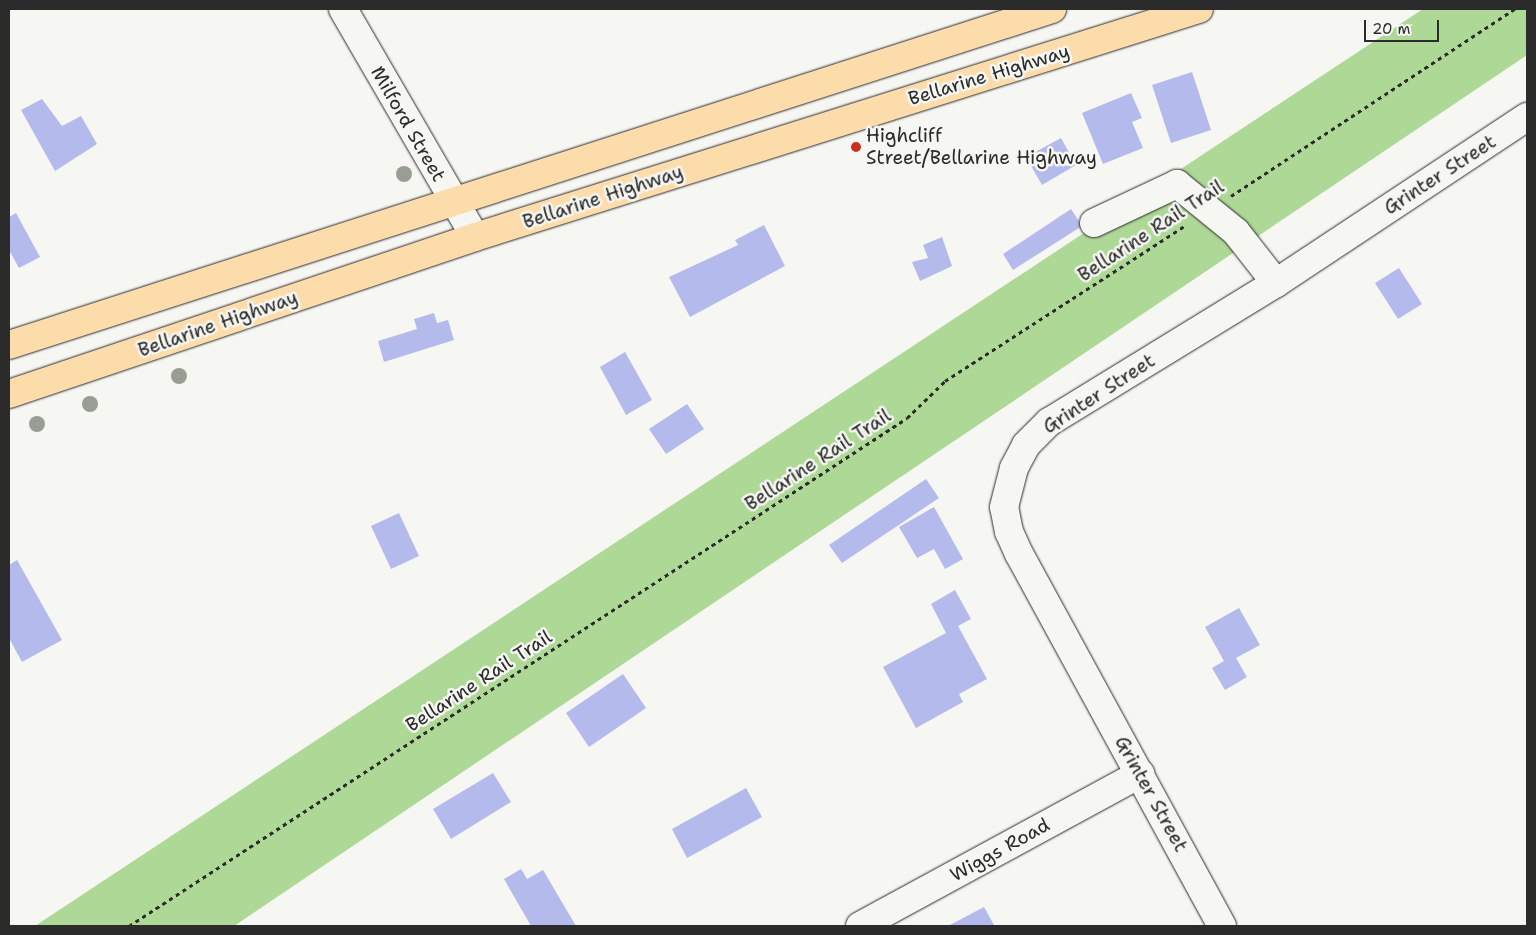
<!DOCTYPE html>
<style>
body{margin:0}
#map{position:relative;width:1536px;height:935px;overflow:hidden;background:#f6f6f2;font-family:"Shantell Sans",sans-serif}
div>[style]{position:absolute}
.green>*{inset:0;background:#add896}
.building>*{inset:0;background:#b4bbec}
.path>*{height:3px;margin-top:-1.5px;transform-origin:0;background:repeating-linear-gradient(90deg,#2b2b2b 0 4px,transparent 0 8px)}
.roads{filter:drop-shadow(0 0 1px #2b2b2b) drop-shadow(0 0 1px #2b2b2b)}
.minor>*{height:28px;margin:-14px;padding:0 14px;transform-origin:14px;border-radius:14px;background:#f6f6f2}
.highway>*{height:28px;margin:-14px;padding:0 14px;transform-origin:14px;border-radius:14px;background:#fddcac}
.trees>*{width:16px;height:16px;margin:-8px;border-radius:50%;background:#989e93}
.dots>*{width:14px;height:14px;translate:-50% -50%;box-sizing:border-box;border:2px solid #f6f6f2;border-radius:50%}
span{translate:-50% -50%;white-space:nowrap;text-align:center;line-height:1.15;-webkit-text-stroke:5px #f6f6f2;paint-order:stroke}
.street-label{font-size:19px;color:#2b2b2b}
.poi-label{font-size:19px;color:#2b2b2b}
.left{translate:0 -50%;text-align:left}
.frame{position:absolute;inset:0;border:10px solid #2b2b2b;pointer-events:none}
.scale{position:absolute;left:1364px;top:20px;width:75px;height:22px;box-sizing:border-box;border:2px solid #2b2b2b;border-top:0;padding-left:6px;font-size:15px;line-height:18px;white-space:nowrap;color:#2b2b2b;-webkit-text-stroke:4px #f6f6f2;paint-order:stroke}
</style>
<div id="map">
<div class="green">
<i style="clip-path:polygon(1423px 9px,1527px 9px,1527px 55px,234px 926px,35px 926px)"></i>
</div>
<div class="building">
<i style="clip-path:polygon(1192px 72px,1211px 130px,1171px 143px,1152px 85px)"></i>
<i style="clip-path:polygon(1131px 93px,1142px 118px,1132px 122px,1143px 148px,1103px 164px,1082px 113px)"></i>
<i style="clip-path:polygon(42px 99px,62px 126px,81px 116px,97px 144px,55px 171px,21px 110px)"></i>
<i style="clip-path:polygon(1061px 138px,1076px 165px,1042px 185px,1026px 157px)"></i>
<i style="clip-path:polygon(1071px 209px,1082px 226px,1013px 270px,1003px 254px)"></i>
<i style="clip-path:polygon(16px 213px,40px 257px,19px 268px,9px 250px,9px 217px)"></i>
<i style="clip-path:polygon(764px 225px,785px 266px,690px 317px,669px 277px,738px 245px,735px 240px)"></i>
<i style="clip-path:polygon(942px 237px,952px 266px,920px 281px,912px 262px,928px 258px,923px 245px)"></i>
<i style="clip-path:polygon(1399px 268px,1422px 304px,1398px 319px,1375px 283px)"></i>
<i style="clip-path:polygon(434px 313px,437px 323px,448px 320px,454px 340px,384px 362px,378px 341px,417px 329px,414px 319px)"></i>
<i style="clip-path:polygon(625px 352px,652px 400px,626px 415px,600px 367px)"></i>
<i style="clip-path:polygon(687px 404px,704px 429px,666px 454px,649px 429px)"></i>
<i style="clip-path:polygon(926px 479px,939px 498px,842px 563px,829px 545px)"></i>
<i style="clip-path:polygon(934px 507px,963px 559px,945px 569px,934px 549px,917px 558px,899px 527px)"></i>
<i style="clip-path:polygon(399px 513px,419px 556px,391px 569px,371px 526px)"></i>
<i style="clip-path:polygon(17px 560px,62px 640px,22px 662px,9px 638px,9px 565px)"></i>
<i style="clip-path:polygon(955px 590px,971px 619px,958px 626px,987px 679px,959px 694px,963px 702px,916px 728px,883px 667px,946px 633px,931px 604px)"></i>
<i style="clip-path:polygon(1239px 608px,1260px 645px,1236px 658px,1247px 677px,1225px 690px,1212px 668px,1224px 661px,1205px 627px)"></i>
<i style="clip-path:polygon(623px 674px,646px 708px,589px 747px,566px 713px)"></i>
<i style="clip-path:polygon(493px 773px,511px 802px,451px 839px,433px 809px)"></i>
<i style="clip-path:polygon(746px 788px,762px 817px,687px 858px,672px 829px)"></i>
<i style="clip-path:polygon(521px 869px,527px 879px,543px 870px,576px 926px,531px 926px,504px 879px)"></i>
<i style="clip-path:polygon(984px 907px,994px 925px,948px 926px)"></i>
</div>
<div class="path">
<i style="left:1231px;top:196px;width:340px;rotate:-33.4deg"></i>
<i style="left:129px;top:926px;width:929px;rotate:-33.14deg"></i>
<i style="left:907px;top:418px;width:53px;rotate:-44.2deg"></i>
<i style="left:945px;top:381px;width:287px;rotate:-32.9deg"></i>
</div>
<div class="roads">
<div class="minor">
<i style="left:343px;top:9px;width:263px;rotate:59.9deg"></i>
<i style="left:1094px;top:223px;width:92px;rotate:-25.2deg"></i>
<i style="left:1177px;top:184px;width:76px;rotate:39.1deg"></i>
<i style="left:1236px;top:232px;width:65px;rotate:51.9deg"></i>
<i style="left:860px;top:926px;width:319px;rotate:-28.5deg"></i>
<i style="left:1222px;top:926px;width:424px;rotate:-118.6deg"></i>
<i style="left:1019px;top:554px;width:24px;rotate:-114deg"></i>
<i style="left:1009px;top:532px;width:25px;rotate:-101deg"></i>
<i style="left:1004px;top:507px;width:40px;rotate:-75.6deg"></i>
<i style="left:1014px;top:468px;width:26px;rotate:-62deg"></i>
<i style="left:1026px;top:445px;width:33px;rotate:-45deg"></i>
<i style="left:1049px;top:422px;width:266px;rotate:-31.5deg"></i>
<i style="left:1276px;top:283px;width:301px;rotate:-33.5deg"></i>
</div>
<div class="highway">
<i style="left:9px;top:345px;width:1096px;rotate:-17.86deg"></i>
<i style="left:9px;top:394px;width:492px;rotate:-18.6deg"></i>
<i style="left:475px;top:237px;width:759px;rotate:-17.48deg"></i>
</div>
</div>
<div class="trees">
<i style="left:404px;top:174px"></i>
<i style="left:179px;top:376px"></i>
<i style="left:90px;top:404px"></i>
<i style="left:37px;top:424px"></i>
</div>
<div class="dots">
<i style="left:856px;top:147px;background:#c8321e"></i>
</div>
<div class="street-label">
<span style="left:989px;top:75px;rotate:-17deg">Bellarine Highway</span>
<span style="left:408px;top:124px;rotate:60deg">Milford Street</span>
<span style="left:1440px;top:175px;rotate:-33deg">Grinter Street</span>
<span style="left:603px;top:197px;rotate:-18deg">Bellarine Highway</span>
<span style="left:1151px;top:231px;rotate:-33deg">Bellarine Rail Trail</span>
<span style="left:218px;top:324px;rotate:-19deg">Bellarine Highway</span>
<span style="left:1099px;top:394px;rotate:-33deg">Grinter Street</span>
<span style="left:818px;top:460px;rotate:-33deg">Bellarine Rail Trail</span>
<span style="left:479px;top:681px;rotate:-33deg">Bellarine Rail Trail</span>
<span style="left:1151px;top:794px;rotate:61deg">Grinter Street</span>
<span style="left:1000px;top:850px;rotate:-29deg">Wiggs Road</span>
</div>
<div class="poi-label">
<span class="left" style="left:866px;top:147px">Highcliff<br>Street/Bellarine Highway</span>
</div>
<div class="frame"></div>
<div class="scale">20 m</div>
</div>
